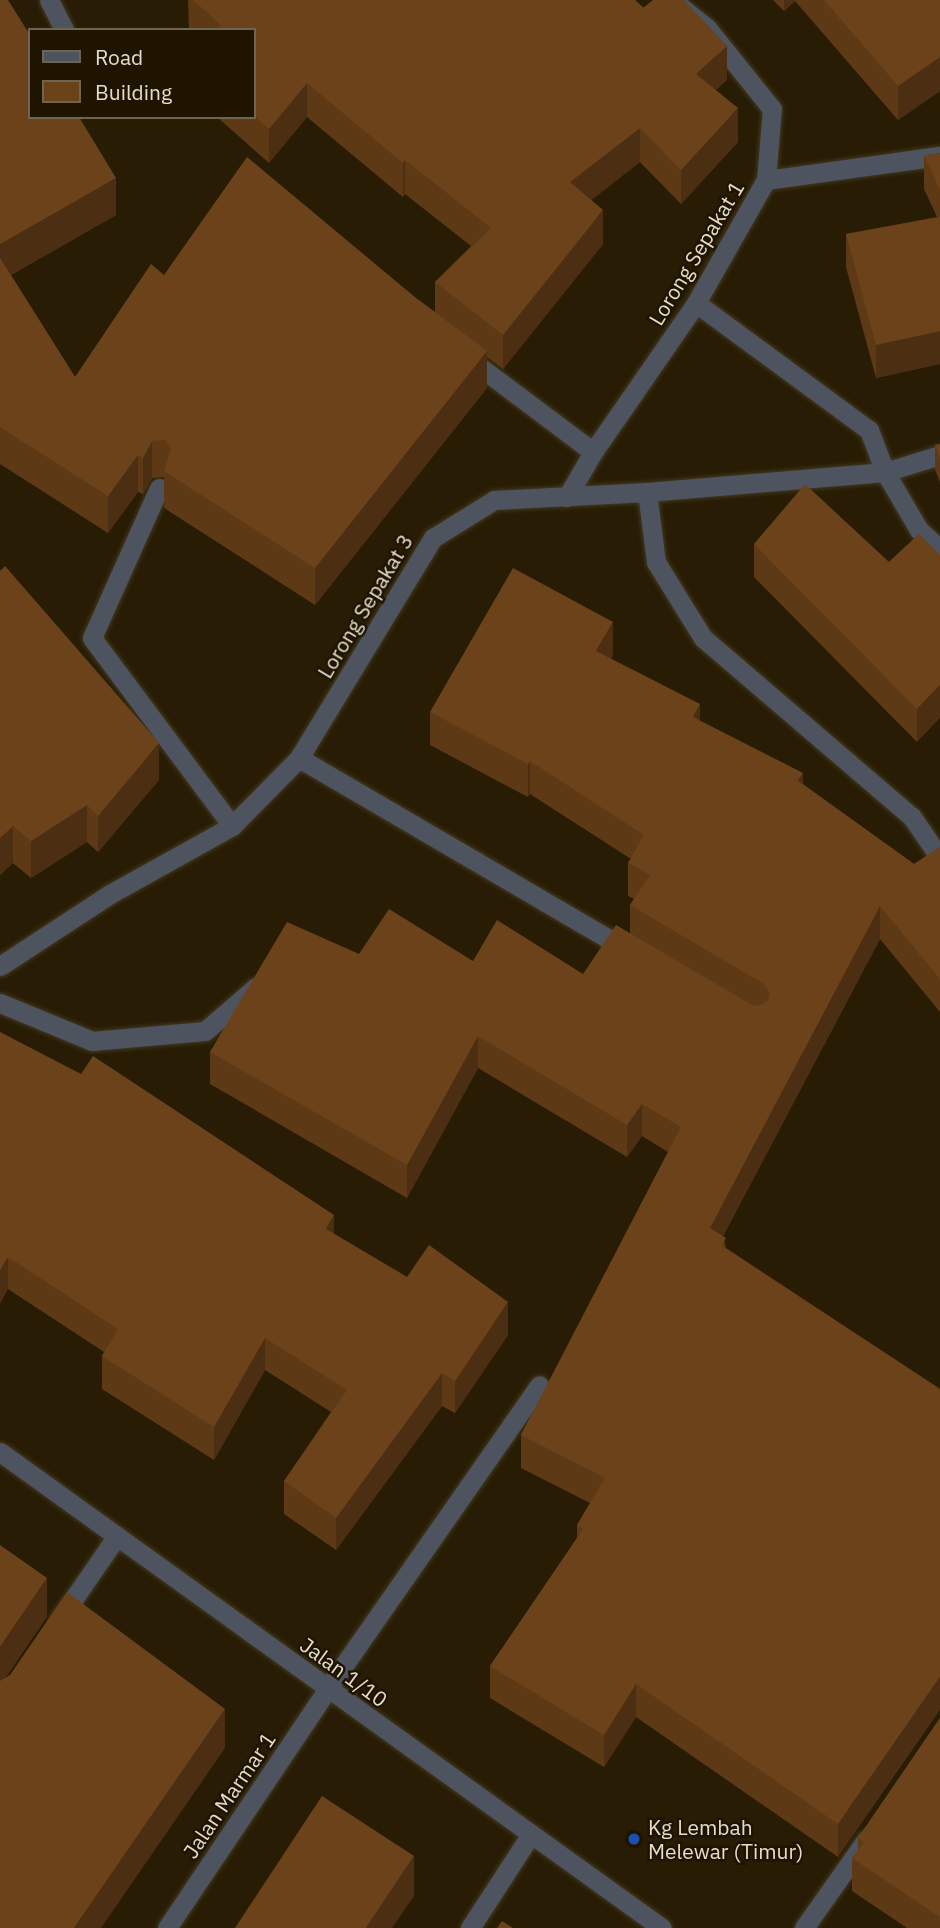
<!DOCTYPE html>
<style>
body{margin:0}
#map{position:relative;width:940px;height:1928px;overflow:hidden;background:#281d04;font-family:"IBM Plex Sans",sans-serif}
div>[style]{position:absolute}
.roads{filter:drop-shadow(0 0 2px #423820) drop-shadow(0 0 2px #423820)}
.service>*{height:19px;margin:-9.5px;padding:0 9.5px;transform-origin:9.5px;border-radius:9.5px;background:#4e545f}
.minor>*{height:19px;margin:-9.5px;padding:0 9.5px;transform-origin:9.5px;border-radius:9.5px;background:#4e545f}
.tertiary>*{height:19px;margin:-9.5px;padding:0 9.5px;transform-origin:9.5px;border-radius:9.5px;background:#4e545f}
.wall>*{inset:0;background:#5d3916}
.shaded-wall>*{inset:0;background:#4c2e12}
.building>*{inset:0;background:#6c421a}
.dots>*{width:19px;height:19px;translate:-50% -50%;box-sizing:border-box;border:4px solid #1f1400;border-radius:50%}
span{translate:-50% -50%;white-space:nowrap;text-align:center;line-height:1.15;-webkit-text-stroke:5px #1f1400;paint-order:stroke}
.street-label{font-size:21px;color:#e4ddce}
.poi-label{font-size:21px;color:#e4ddce}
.left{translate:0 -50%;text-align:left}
.legend{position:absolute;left:28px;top:28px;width:228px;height:91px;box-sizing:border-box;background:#1f1400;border:2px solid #6e6452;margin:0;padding:9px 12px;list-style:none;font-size:21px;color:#e4ddce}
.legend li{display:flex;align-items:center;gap:14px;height:35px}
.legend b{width:35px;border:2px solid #6e6452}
</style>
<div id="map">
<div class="roads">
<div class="service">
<i style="left:59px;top:1620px;width:102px;rotate:-55.4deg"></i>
<i style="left:328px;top:1688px;width:369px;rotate:-55.1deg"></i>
<i style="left:470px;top:1928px;width:112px;rotate:-57deg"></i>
<i style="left:804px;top:1928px;width:108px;rotate:-54.8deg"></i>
</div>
<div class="minor">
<i style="left:49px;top:0;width:34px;rotate:63deg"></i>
<i style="left:766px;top:180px;width:176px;rotate:-7.9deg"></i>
<i style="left:696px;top:303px;width:215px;rotate:36.3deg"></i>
<i style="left:869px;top:430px;width:45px;rotate:69.1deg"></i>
<i style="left:885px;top:472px;width:67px;rotate:59.6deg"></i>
<i style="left:919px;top:530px;width:28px;rotate:42deg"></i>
<i style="left:468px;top:358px;width:156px;rotate:36.9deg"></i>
<i style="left:159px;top:488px;width:164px;rotate:114.1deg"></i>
<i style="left:92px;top:638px;width:234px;rotate:53.3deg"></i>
<i style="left:647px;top:492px;width:71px;rotate:82.7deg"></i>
<i style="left:656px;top:562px;width:89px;rotate:58.3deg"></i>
<i style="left:703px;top:638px;width:275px;rotate:40.6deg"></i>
<i style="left:912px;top:817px;width:50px;rotate:55.7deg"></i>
<i style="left:567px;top:497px;width:52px;rotate:-60deg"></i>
<i style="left:593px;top:452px;width:181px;rotate:-55.3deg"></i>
<i style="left:696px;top:303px;width:142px;rotate:-60.4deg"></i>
<i style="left:766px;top:180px;width:71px;rotate:-85.2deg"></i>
<i style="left:772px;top:109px;width:104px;rotate:-128.7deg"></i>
<i style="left:707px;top:28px;width:45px;rotate:-141.3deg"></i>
<i style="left:299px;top:758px;width:380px;rotate:30.3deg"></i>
<i style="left:0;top:1003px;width:100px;rotate:22.4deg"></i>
<i style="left:92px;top:1041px;width:113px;rotate:-5.1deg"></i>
<i style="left:205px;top:1031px;width:67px;rotate:-40.8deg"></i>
<i style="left:0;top:1452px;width:815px;rotate:35.72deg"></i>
<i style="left:167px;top:1928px;width:289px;rotate:-56.1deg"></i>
</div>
<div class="tertiary">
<i style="left:0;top:966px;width:131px;rotate:-33.2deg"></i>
<i style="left:110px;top:894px;width:140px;rotate:-29.1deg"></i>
<i style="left:232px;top:826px;width:95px;rotate:-45.4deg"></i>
<i style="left:299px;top:758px;width:258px;rotate:-58.7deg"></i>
<i style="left:433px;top:538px;width:72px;rotate:-31.9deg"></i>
<i style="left:494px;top:500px;width:153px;rotate:-3deg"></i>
<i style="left:647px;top:492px;width:239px;rotate:-4.8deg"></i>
<i style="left:885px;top:472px;width:58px;rotate:-17.2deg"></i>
</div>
</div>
<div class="wall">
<i style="clip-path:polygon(0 0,116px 215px,11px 275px,75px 377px,164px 275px,416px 298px,435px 312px,435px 282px,471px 246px,405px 194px,403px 197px,307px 117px,269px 163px,217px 117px,254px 117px,254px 30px,189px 30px,188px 0,635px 0,727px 80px,715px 90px,738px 142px,681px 204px,640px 162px,591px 200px,603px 244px,503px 369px,487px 357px,487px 388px,315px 605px,164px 508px,164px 477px,152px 478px,143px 494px,138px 492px,108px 533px,0 464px)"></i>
<i style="clip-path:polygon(773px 0,940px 0,940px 91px,898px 120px,795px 1px,784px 11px)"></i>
<i style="clip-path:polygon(940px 153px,940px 364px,876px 378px,846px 267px,846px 234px,937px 217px,924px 189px,924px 156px)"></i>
<i style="clip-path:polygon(940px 444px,940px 482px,935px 470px,935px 445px)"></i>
<i style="clip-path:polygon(919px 534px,917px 742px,754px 577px,754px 544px,889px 562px)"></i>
<i style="clip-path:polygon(0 571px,159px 780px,98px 852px,87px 842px,31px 878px,13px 863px,0 875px)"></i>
<i style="clip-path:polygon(613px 655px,611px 659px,700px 721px,803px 784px,914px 864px,940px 847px,940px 1012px,880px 939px,723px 1236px,726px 1248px,940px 1389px,838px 1857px,636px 1717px,604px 1767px,490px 1698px,490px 1666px,577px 1539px,577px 1525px,590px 1503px,521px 1468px,521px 1435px,668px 1152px,642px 1136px,627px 1157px,478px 1068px,407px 1198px,210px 1084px,210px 1052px,359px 954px,473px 961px,583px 974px,630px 933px,630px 905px,634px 899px,628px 896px,628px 863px,631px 859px,530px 794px,528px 797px,430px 745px,430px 712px)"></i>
<i style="clip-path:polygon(0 1032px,334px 1234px,407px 1277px,508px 1335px,455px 1413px,442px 1406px,336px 1550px,284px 1514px,284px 1481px,331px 1412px,265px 1370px,214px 1460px,102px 1389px,102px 1356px,104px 1352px,8px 1289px)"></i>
<i style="clip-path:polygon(940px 1718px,940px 1928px,907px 1928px,852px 1891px,852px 1858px,858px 1850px,858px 1838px)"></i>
</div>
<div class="shaded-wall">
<i style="clip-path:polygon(784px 0,795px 0,784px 11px)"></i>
<i style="clip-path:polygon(727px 46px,727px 80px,696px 108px,696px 74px)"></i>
<i style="clip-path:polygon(940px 57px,940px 91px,898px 120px,898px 86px)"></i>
<i style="clip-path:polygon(307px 83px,307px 117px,269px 163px,269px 129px)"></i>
<i style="clip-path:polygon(738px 108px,738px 142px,681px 204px,681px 170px)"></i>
<i style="clip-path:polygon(640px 128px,640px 162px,570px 217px,570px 182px)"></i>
<i style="clip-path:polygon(405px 160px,405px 194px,403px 197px,403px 163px)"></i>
<i style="clip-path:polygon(116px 178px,116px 215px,0 281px,0 244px)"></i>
<i style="clip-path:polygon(603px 210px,603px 244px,503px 369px,503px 335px)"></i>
<i style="clip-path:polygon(940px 331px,940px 364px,876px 378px,876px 345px)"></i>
<i style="clip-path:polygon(487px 351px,487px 388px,315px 605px,315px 568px)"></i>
<i style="clip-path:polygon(152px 441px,152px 478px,143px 494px,143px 458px)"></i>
<i style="clip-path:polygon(138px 455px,138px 492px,108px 533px,108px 496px)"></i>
<i style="clip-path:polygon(613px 622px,613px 655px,596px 684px,596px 651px)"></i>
<i style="clip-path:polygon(940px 685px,940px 718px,917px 742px,917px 709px)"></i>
<i style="clip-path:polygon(700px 704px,700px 737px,693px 717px)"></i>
<i style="clip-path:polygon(159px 743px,159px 780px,98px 852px,98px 816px)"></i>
<i style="clip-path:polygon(530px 761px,530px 794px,528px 797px,528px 764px)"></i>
<i style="clip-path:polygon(803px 773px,803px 806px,798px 781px)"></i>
<i style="clip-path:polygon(87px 805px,87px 842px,31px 878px,31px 841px)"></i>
<i style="clip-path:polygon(13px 826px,13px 863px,0 875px,0 838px)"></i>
<i style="clip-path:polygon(880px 906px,880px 939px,710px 1261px,710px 1228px)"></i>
<i style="clip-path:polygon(478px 1036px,478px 1068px,407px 1198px,407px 1165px)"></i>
<i style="clip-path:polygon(642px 1104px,642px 1136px,627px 1157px,627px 1125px)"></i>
<i style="clip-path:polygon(334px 1215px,334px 1247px,326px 1229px)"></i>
<i style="clip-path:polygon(8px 1257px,8px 1289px,0 1304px,0 1271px)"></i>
<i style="clip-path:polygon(508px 1302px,508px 1335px,455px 1413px,455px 1381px)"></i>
<i style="clip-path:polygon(265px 1338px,265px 1370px,214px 1460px,214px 1427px)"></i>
<i style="clip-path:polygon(442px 1373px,442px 1406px,336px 1550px,336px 1518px)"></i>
<i style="clip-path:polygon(47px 1578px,47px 1617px,0 1686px,0 1647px)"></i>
<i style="clip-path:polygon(940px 1677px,940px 1710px,838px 1857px,838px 1824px)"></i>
<i style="clip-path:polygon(636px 1684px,636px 1717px,604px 1767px,604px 1735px)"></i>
<i style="clip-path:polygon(225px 1709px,225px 1748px,101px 1928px,74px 1928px)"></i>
<i style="clip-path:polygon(414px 1856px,414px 1896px,392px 1928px,366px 1928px)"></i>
</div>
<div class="building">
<i style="clip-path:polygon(0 0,8px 0,30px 35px,30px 117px,79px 117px,116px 178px,0 244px)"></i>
<i style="clip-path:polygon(193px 0,635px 0,643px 8px,653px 0,684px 0,727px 46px,696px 74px,738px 108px,681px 170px,640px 128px,570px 182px,603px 210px,503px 335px,435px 282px,491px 228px,405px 160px,403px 163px,307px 83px,269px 129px,254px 116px,254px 30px,218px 30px,221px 25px)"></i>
<i style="clip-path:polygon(824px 0,940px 0,940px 57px,898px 86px)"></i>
<i style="clip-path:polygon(940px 153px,940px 190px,924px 156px)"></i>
<i style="clip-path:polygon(247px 157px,416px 298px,487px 351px,315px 568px,164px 471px,171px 450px,165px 440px,152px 441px,143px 458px,138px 455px,108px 496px,0 427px,0 258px,75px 377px,151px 264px,164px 275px)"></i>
<i style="clip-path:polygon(940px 217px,940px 331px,876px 345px,846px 234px)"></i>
<i style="clip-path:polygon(940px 444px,940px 458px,935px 445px)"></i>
<i style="clip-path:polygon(805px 484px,889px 562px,919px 534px,940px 555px,940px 685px,917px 709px,754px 544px)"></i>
<i style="clip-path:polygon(5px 566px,159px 743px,98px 816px,87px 805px,31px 841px,13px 826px,0 838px,0 571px)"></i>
<i style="clip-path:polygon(513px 568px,613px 622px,596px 651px,700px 704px,693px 717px,803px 773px,798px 781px,914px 864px,940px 847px,940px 979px,880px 906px,710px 1228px,726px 1238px,722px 1246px,940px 1389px,940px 1677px,838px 1824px,636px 1684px,604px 1735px,490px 1666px,583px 1529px,577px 1525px,605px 1478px,521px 1435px,681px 1127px,642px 1104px,627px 1125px,478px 1036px,407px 1165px,210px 1052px,287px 922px,359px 954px,389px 909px,473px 961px,497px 920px,583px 974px,616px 925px,752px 1005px,759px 1006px,768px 1001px,770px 994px,764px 984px,630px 905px,650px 875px,628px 863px,644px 835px,530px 761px,528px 764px,430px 712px)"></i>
<i style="clip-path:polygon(0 1032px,81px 1074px,93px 1056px,334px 1215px,326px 1229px,407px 1277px,429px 1245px,508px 1302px,455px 1381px,442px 1373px,336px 1518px,284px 1481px,347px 1390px,265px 1338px,214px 1427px,102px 1356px,118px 1329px,8px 1257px,0 1271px)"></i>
<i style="clip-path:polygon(0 1545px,47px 1578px,0 1647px)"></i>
<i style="clip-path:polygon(67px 1592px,225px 1709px,74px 1928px,0 1928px,0 1681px,10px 1675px)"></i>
<i style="clip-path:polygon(940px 1718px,940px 1917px,852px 1858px,864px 1842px,858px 1838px)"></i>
<i style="clip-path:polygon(322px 1796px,414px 1856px,366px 1928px,235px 1928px)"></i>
<i style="clip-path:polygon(502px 1921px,513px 1928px,497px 1928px)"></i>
</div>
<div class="dots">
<i style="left:634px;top:1839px;background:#1a4fb4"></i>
</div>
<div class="street-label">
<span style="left:696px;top:253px;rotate:-59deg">Lorong Sepakat 1</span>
<span style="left:365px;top:606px;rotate:-59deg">Lorong Sepakat 3</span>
<span style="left:344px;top:1672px;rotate:36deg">Jalan 1/10</span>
<span style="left:229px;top:1795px;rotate:-56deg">Jalan Marmar 1</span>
</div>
<div class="poi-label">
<span class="left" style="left:648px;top:1839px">Kg Lembah<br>Melewar (Timur)</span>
</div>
<ul class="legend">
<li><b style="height:9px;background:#4e545f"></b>Road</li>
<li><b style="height:19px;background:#6c421a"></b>Building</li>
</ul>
</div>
